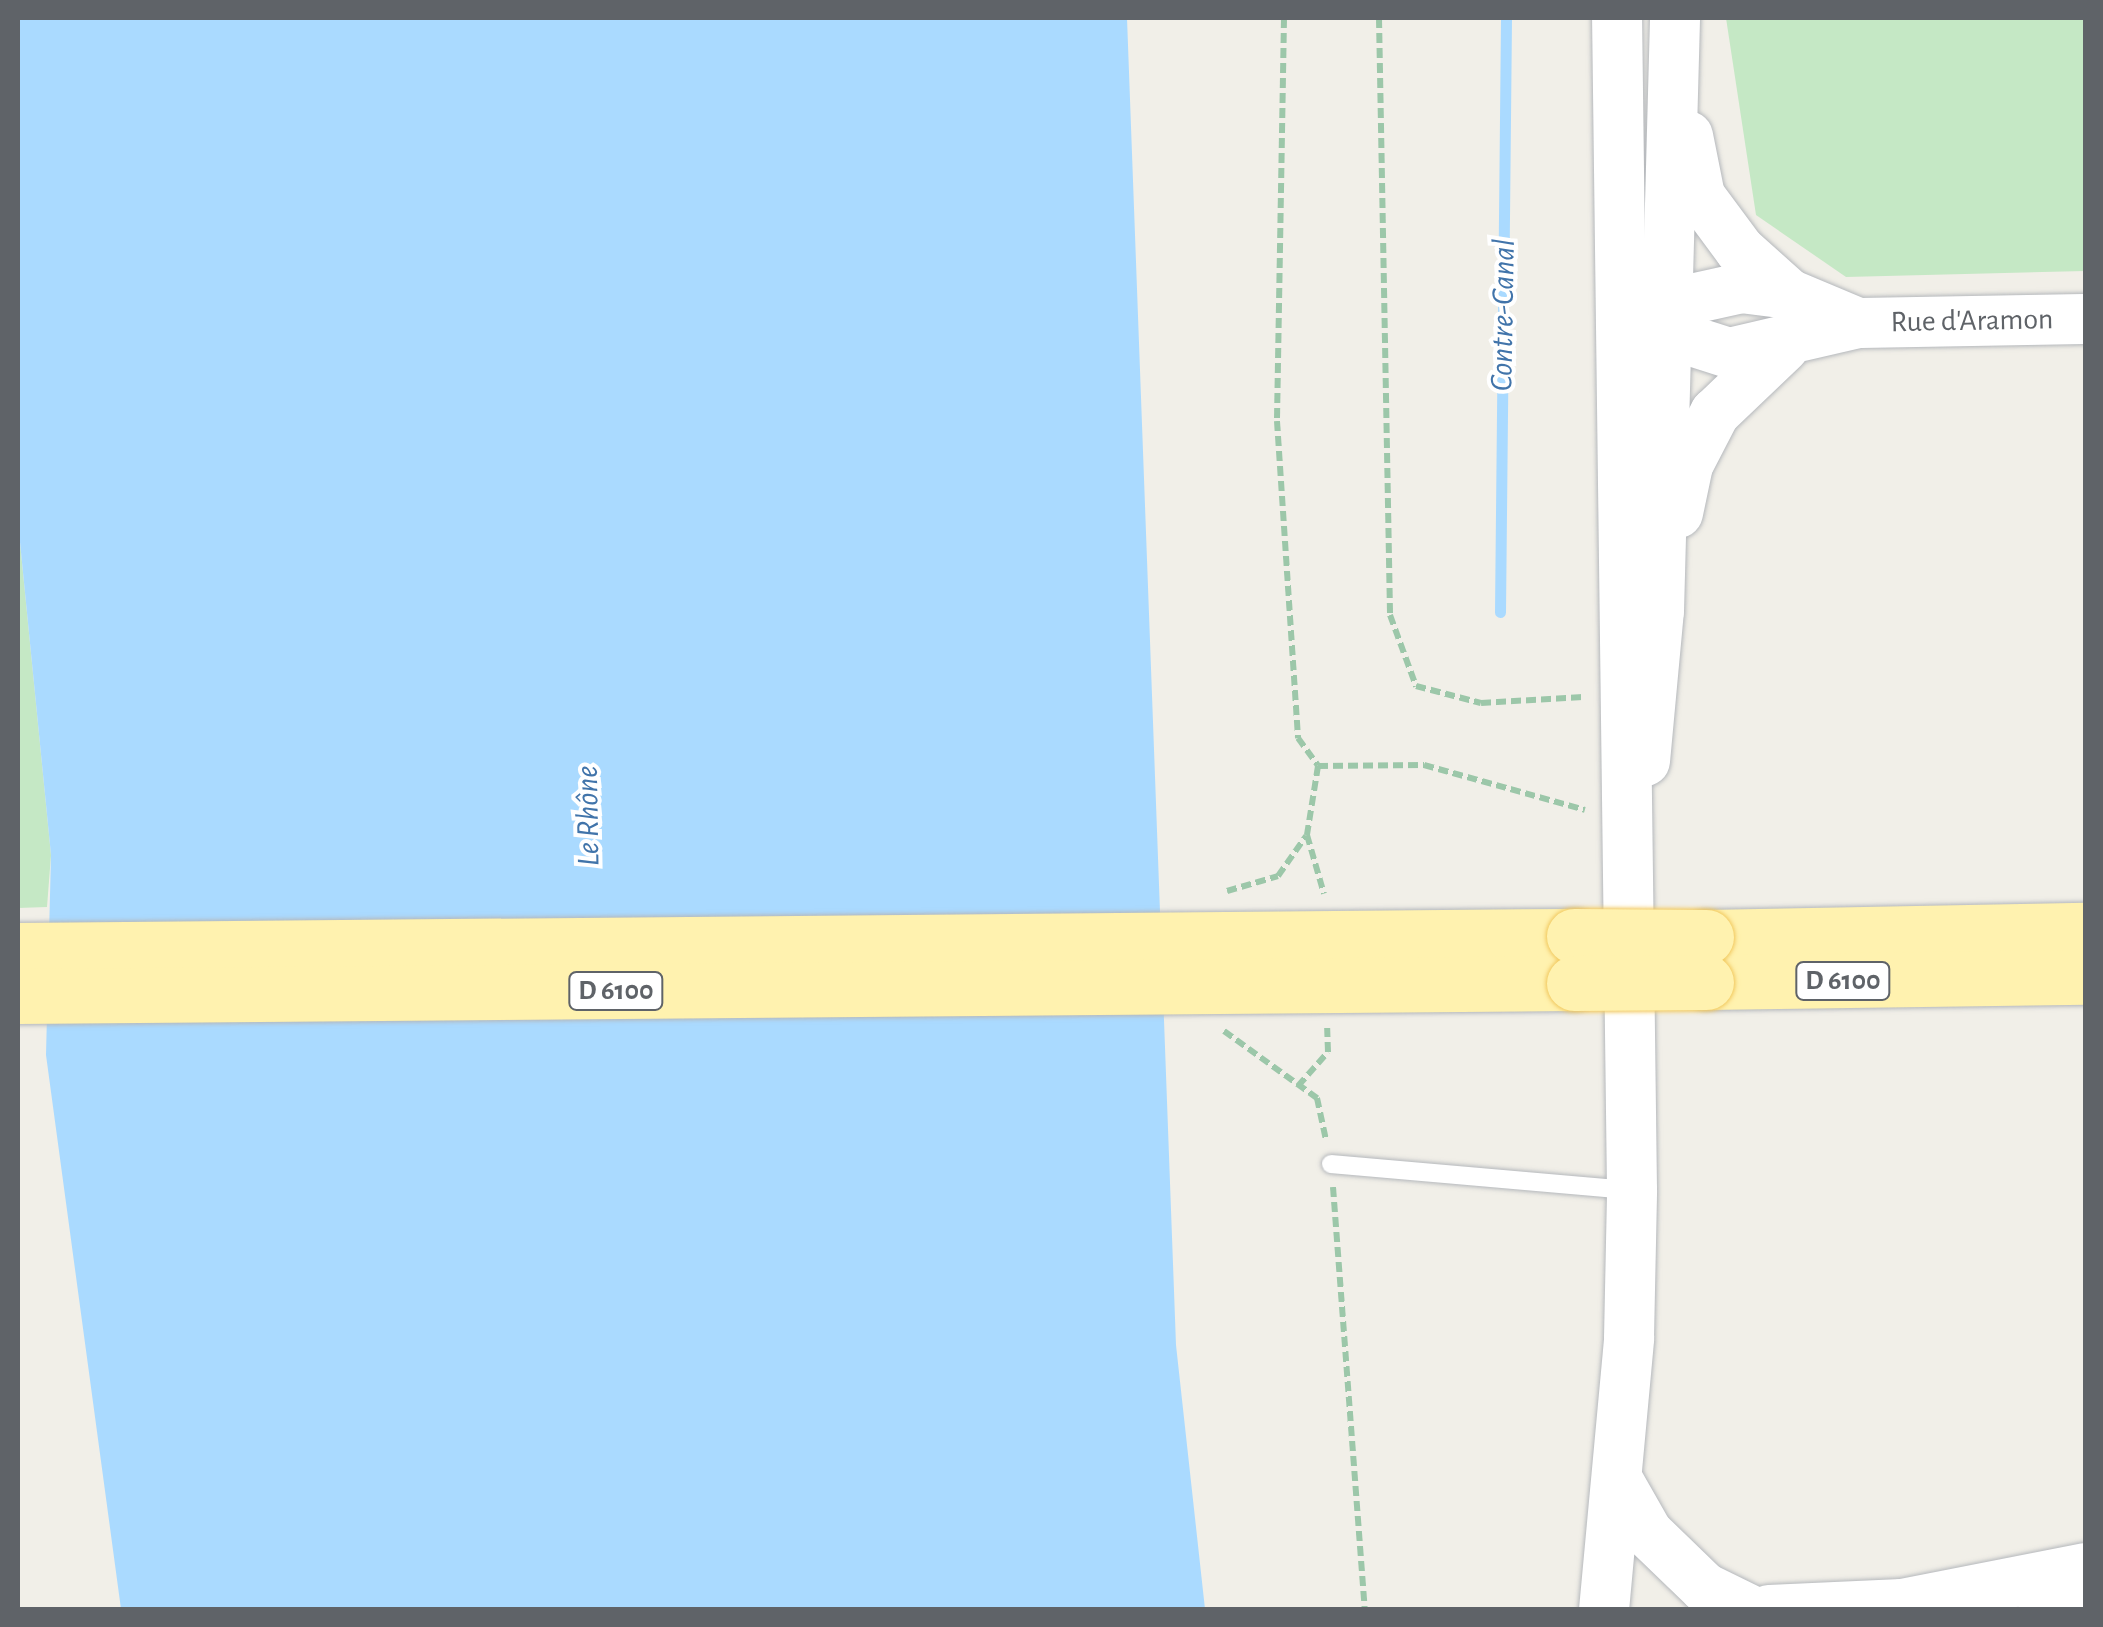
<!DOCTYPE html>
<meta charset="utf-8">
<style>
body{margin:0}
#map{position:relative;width:2103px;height:1627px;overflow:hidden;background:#f1efe8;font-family:"Alegreya Sans",sans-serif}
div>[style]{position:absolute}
.green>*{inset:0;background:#c5e8c5}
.water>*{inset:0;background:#aadaff}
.stream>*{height:11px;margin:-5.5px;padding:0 5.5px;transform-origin:5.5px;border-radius:5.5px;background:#aadaff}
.path>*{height:6px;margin-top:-3px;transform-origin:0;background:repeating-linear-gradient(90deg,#9cc7a9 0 10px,transparent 0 15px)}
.roads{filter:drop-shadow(0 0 2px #b5b8bc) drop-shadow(0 0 2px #b5b8bc)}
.service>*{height:18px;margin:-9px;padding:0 9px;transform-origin:9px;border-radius:9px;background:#fff}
.minor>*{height:35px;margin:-17.5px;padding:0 17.5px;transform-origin:17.5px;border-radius:17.5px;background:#fff}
.secondary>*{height:50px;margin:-25px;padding:0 25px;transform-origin:25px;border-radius:25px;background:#fff}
.primary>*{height:55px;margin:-27.5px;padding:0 27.5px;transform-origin:27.5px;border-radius:27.5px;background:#fff2af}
.bridges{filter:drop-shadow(0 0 2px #f2c960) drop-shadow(0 0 2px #f2c960)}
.primary-bridge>*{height:55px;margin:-27.5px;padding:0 27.5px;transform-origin:27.5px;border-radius:27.5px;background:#fff2af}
span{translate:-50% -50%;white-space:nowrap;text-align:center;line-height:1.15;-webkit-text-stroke:8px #fff;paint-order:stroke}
.shield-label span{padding:2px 8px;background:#fff;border:2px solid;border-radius:8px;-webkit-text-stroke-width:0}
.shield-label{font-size:28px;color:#5f6368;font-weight:700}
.street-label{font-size:30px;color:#5f6368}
.water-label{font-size:32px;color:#4174aa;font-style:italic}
.frame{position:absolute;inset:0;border:20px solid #5f6368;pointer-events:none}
</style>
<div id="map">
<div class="green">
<i style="clip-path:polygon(1726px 18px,2085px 18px,2085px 271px,1846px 277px,1756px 215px)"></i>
<i style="clip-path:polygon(18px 522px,51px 855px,47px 907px,18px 908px)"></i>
</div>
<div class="water">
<i style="clip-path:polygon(18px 18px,1127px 18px,1176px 1345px,1205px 1609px,121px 1609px,46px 1055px,51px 855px,18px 522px)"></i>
</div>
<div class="stream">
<i style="left:1500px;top:612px;width:594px;rotate:-89.42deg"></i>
</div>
<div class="path">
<i style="left:1284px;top:18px;width:403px;rotate:91deg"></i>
<i style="left:1277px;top:421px;width:318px;rotate:86.2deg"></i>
<i style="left:1298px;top:738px;width:34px;rotate:54deg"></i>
<i style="left:1318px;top:766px;width:106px;rotate:-0.5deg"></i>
<i style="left:1424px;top:765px;width:167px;rotate:15.6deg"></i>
<i style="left:1379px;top:18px;width:597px;rotate:88.94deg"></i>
<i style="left:1390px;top:615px;width:76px;rotate:69.9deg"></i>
<i style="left:1416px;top:686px;width:67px;rotate:14.7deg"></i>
<i style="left:1481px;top:703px;width:102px;rotate:-3.4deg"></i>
<i style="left:1318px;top:766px;width:70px;rotate:99.1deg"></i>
<i style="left:1307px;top:835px;width:61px;rotate:73.9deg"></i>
<i style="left:1227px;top:891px;width:53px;rotate:-16.4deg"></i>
<i style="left:1278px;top:876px;width:49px;rotate:-55deg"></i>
<i style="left:1224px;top:1031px;width:115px;rotate:35.8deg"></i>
<i style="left:1317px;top:1098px;width:43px;rotate:77.9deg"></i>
<i style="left:1298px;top:1086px;width:45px;rotate:-48.6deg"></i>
<i style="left:1328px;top:1052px;width:24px;rotate:-92deg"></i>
<i style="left:1333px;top:1187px;width:424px;rotate:85.7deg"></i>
</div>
<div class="roads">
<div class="service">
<i style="left:1331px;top:1164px;width:301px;rotate:5deg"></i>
</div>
<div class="minor">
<i style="left:2011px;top:1586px;width:78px;rotate:16.3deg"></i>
</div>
<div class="secondary">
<i style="left:1688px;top:136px;width:61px;rotate:78.7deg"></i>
<i style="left:1700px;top:196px;width:67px;rotate:53.5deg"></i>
<i style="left:1740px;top:250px;width:66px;rotate:41.9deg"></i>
<i style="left:1789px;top:294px;width:75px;rotate:22.8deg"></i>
<i style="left:1633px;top:312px;width:111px;rotate:-12.5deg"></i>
<i style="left:1741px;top:288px;width:48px;rotate:7.1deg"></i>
<i style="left:1635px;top:323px;width:99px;rotate:17.7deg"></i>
<i style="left:1729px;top:353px;width:132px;rotate:-13.1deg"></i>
<i style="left:1858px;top:323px;width:228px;rotate:-1deg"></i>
<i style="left:1678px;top:513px;width:49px;rotate:-78.2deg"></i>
<i style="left:1688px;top:465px;width:59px;rotate:-62.6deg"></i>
<i style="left:1715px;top:413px;width:95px;rotate:-43.7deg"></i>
<i style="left:1645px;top:761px;width:151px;rotate:-84.7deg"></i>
<i style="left:1659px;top:611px;width:593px;rotate:-88.45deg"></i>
<i style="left:1619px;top:1482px;width:59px;rotate:60.4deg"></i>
<i style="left:1648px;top:1533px;width:79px;rotate:44deg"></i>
<i style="left:1705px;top:1588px;width:50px;rotate:26.1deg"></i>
<i style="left:1604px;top:1610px;width:273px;rotate:-84.7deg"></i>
<i style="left:1629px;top:1338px;width:148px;rotate:-88.8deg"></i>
<i style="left:1632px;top:1190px;width:1172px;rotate:-90.73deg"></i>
<i style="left:1769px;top:1610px;width:133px;rotate:-2.6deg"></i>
<i style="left:1902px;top:1604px;width:187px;rotate:-11.1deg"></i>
</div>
<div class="primary">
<i style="left:1706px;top:937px;width:380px;rotate:-1.1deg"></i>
<i style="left:18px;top:950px;width:1556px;rotate:-0.52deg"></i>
<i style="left:1706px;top:982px;width:380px;rotate:-0.8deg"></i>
<i style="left:18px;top:996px;width:1556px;rotate:-0.48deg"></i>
</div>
</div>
<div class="bridges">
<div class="primary-bridge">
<i style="left:1574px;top:936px;width:132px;rotate:0.4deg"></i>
<i style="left:1574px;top:983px;width:132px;rotate:-0.4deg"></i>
</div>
</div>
<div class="shield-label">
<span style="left:1843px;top:981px">D 6100</span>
<span style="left:616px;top:991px">D 6100</span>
</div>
<div class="street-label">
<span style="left:1972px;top:321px;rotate:-1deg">Rue d'Aramon</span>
</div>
<div class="water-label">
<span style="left:1503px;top:315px;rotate:-89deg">Contre-Canal</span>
<span style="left:588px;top:816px;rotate:-91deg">Le Rhône</span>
</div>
<div class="frame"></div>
</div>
